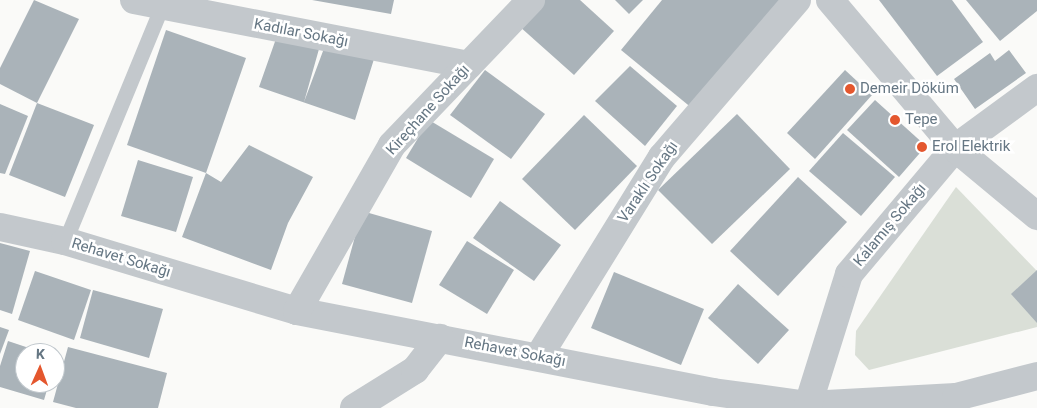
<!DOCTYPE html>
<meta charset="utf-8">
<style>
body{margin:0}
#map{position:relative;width:1037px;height:408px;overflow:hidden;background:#fafaf8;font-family:Roboto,sans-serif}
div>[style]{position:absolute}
.green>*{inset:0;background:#dadfd7}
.building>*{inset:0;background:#aab3b9}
.service>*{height:15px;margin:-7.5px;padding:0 7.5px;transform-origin:7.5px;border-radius:7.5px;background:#c3c8cc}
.minor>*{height:28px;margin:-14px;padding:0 14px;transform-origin:14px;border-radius:14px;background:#c3c8cc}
.tertiary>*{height:28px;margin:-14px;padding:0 14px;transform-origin:14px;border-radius:14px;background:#c3c8cc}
.dots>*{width:14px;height:14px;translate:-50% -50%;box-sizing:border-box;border:2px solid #fff;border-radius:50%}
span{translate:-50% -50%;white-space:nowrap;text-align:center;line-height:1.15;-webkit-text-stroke:5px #fff;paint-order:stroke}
.street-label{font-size:15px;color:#657683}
.poi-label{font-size:15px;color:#657683}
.left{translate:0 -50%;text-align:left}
.north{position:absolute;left:15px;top:343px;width:50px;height:50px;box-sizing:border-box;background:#fff;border:1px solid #c1c8cd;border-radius:50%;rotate:2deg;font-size:14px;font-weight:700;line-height:20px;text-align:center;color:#657683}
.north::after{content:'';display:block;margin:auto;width:18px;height:22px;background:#e4572e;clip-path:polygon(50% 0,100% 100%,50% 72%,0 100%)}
</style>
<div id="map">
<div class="green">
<i style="clip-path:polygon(956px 187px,1037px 271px,1037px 327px,869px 370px,855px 355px,856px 331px)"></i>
</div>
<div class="building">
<i style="clip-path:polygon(34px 0,79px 19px,37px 103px,0 84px,0 68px)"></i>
<i style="clip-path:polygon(312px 0,394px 0,391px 14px)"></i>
<i style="clip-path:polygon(542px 0,580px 0,614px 31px,574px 75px,519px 26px)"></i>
<i style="clip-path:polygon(615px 0,643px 0,629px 14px)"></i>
<i style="clip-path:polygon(662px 0,781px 0,693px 109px,621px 50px)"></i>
<i style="clip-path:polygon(879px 0,952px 0,983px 42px,937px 76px)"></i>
<i style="clip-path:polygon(966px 0,1037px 0,1037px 11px,1000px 41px)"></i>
<i style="clip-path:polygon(166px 30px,246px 58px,206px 173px,127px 145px)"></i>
<i style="clip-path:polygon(278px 33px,319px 49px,304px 102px,326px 43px,374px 59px,355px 120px,259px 87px)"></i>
<i style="clip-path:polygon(1009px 50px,1026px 73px,975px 109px,954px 79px,990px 53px,995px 61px)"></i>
<i style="clip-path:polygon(630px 66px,677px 106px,645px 146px,595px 101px)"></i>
<i style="clip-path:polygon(485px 70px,545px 114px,511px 159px,450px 115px)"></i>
<i style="clip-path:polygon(845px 70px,872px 95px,815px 159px,787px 133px)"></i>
<i style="clip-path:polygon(875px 100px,926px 146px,899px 177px,847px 130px)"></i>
<i style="clip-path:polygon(37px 103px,94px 125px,65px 197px,9px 175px)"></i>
<i style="clip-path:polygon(0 104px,28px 116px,5px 174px,0 173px)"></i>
<i style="clip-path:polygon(737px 114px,790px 169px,712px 244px,658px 190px)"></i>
<i style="clip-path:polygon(584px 115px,637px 166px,575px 230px,522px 179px)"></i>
<i style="clip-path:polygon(429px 120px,494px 159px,471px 198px,406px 158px)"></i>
<i style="clip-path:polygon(843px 133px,895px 177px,861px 216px,809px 171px)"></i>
<i style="clip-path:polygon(249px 145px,313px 177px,288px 223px,271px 270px,182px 237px,206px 173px,221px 182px)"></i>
<i style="clip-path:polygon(138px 160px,193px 177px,176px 232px,121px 216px)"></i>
<i style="clip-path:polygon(798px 177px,847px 222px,778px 296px,730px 251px)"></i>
<i style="clip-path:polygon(500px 201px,561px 245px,534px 281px,473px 238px)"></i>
<i style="clip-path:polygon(362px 211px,432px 231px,412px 303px,342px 284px)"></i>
<i style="clip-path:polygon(467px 241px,514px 270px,487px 314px,439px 285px)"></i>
<i style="clip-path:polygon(0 243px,30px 251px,12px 314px,0 310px)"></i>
<i style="clip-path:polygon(1037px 270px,1037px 323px,1011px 294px)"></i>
<i style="clip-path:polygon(35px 271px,91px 290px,74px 340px,18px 320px)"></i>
<i style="clip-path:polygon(614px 272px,704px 309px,681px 365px,591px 328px)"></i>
<i style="clip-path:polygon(738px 284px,789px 330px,758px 364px,708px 318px)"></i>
<i style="clip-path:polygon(93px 290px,163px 309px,149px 358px,80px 338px)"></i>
<i style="clip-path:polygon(0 327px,9px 330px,0 354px)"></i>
<i style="clip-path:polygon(8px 341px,44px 353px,25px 353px,25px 383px,49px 383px,44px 400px,0 387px,0 366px)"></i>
<i style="clip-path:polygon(68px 347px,167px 373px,158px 408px,76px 408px,53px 402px)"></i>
</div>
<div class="service">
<i style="left:65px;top:241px;width:254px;rotate:-67.6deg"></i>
</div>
<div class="minor">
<i style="left:134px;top:0;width:341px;rotate:11deg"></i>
<i style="left:0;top:227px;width:66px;rotate:12.2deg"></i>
<i style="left:65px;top:241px;width:242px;rotate:16.8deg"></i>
<i style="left:297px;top:311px;width:424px;rotate:11deg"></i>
<i style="left:713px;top:392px;width:96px;rotate:7.8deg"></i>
<i style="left:808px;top:405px;width:148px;rotate:-3.1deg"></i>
<i style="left:956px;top:397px;width:84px;rotate:-14.5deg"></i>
<i style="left:297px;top:311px;width:191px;rotate:-60.2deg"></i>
<i style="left:392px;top:145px;width:201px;rotate:-46.2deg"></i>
<i style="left:539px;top:356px;width:234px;rotate:-58.3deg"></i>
<i style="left:662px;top:157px;width:207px;rotate:-49.3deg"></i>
<i style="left:808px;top:405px;width:137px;rotate:-72.6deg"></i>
<i style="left:849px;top:274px;width:165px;rotate:-49.9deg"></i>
<i style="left:955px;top:148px;width:102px;rotate:-36.2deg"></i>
<i style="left:354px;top:408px;width:72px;rotate:-31.9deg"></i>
<i style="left:415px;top:370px;width:41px;rotate:-52deg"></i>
</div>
<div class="tertiary">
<i style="left:830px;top:0;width:194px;rotate:49.8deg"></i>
<i style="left:955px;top:148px;width:107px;rotate:39.7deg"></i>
</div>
<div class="dots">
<i style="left:850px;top:89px;background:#e4572e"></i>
<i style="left:895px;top:120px;background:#e4572e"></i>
<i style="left:922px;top:147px;background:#e4572e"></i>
</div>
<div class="street-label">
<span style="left:301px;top:33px;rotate:11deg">Kadılar Sokağı</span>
<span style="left:428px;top:110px;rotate:-48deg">Kireçhane Sokağı</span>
<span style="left:648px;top:182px;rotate:-56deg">Varaklı Sokağı</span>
<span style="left:890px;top:225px;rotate:-50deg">Kalamış Sokağı</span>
<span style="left:121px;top:258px;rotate:17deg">Rehavet Sokağı</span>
<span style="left:515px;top:352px;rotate:11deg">Rehavet Sokağı</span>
</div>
<div class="poi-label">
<span class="left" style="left:860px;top:89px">Demeir Döküm</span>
<span class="left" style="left:905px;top:120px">Tepe</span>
<span class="left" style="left:932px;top:147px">Erol Elektrik</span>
</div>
<div class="north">K</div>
</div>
